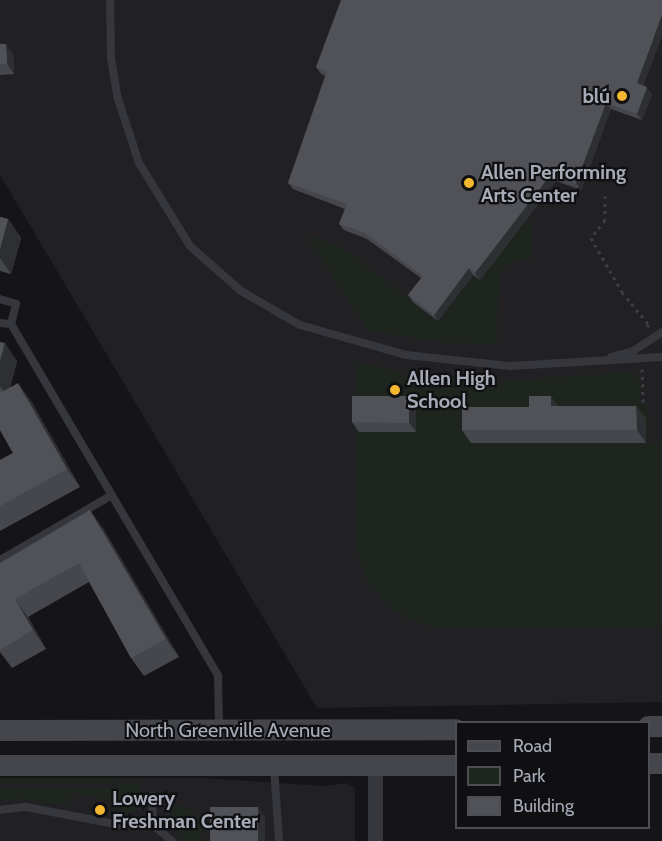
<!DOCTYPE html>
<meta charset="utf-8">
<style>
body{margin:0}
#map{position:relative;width:662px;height:841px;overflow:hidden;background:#151517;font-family:Cabin,sans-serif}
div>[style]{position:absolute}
.built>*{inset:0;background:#212124}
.green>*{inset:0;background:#1d251e}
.path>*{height:3px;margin-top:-1.5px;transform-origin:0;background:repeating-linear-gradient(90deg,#3c3e43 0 3px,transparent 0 7.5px)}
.lane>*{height:8px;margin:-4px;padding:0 4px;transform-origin:4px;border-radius:4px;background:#36373c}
.street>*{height:15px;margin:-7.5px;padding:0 7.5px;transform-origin:7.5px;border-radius:7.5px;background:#36373c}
.secondary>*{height:21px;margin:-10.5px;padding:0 10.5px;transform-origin:10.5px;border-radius:10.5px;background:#44464c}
.wall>*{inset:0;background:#46474c}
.shaded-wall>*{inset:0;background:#2e2f32}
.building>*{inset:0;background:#515258}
.dots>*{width:16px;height:16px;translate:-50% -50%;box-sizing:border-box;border:3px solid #101012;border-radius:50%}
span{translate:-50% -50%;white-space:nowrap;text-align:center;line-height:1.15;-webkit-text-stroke:4.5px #101012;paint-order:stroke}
.poi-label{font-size:20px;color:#a7abb7;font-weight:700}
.right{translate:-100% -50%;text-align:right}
.left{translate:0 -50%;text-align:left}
.street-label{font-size:20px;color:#a7abb7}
.legend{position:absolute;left:455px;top:721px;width:195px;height:108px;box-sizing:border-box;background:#101012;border:2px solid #4c4e54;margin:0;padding:8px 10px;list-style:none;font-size:18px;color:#a7abb7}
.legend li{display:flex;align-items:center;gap:12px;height:30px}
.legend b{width:30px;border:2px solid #4c4e54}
</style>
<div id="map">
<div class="built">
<i style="clip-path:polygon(0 0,662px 0,662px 702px,317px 708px,0 175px)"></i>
<i style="clip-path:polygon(0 778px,201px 778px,325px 786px,347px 783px,355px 788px,355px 841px,0 841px)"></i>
</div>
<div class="green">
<i style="clip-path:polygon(526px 220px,531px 221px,533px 257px,513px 262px,499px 273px,497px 344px,451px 343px,369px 331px,309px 239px,314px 237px,341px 247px,438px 321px,473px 275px,480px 280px)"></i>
<i style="clip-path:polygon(359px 363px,402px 372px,408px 379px,481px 380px,496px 388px,504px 381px,631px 372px,641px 381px,641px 402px,648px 403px,649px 443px,662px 443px,662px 627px,437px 627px,409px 619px,388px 606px,367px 580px,355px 545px,355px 365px)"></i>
<i style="clip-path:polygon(0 778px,128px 778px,105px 784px,0 784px)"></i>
<i style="clip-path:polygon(129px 782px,141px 782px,141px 797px,134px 812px,124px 816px,117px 815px,120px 804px,71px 791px,68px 806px,26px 799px,0 800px,0 788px,110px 787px)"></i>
<i style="clip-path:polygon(176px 804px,194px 812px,201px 823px,201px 841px,186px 841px,172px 828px,169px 810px)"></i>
</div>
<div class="path">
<i style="left:605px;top:196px;width:24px;rotate:90deg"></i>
<i style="left:605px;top:220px;width:23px;rotate:128deg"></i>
<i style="left:591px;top:238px;width:62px;rotate:60.1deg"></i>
<i style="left:622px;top:292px;width:41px;rotate:50.9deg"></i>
<i style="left:648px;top:324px;width:6px;rotate:99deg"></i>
<i style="left:642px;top:369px;width:34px;rotate:88deg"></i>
<i style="left:492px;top:387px;width:12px;rotate:-90deg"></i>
</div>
<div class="lane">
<i style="left:110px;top:0;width:57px;rotate:89deg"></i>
<i style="left:111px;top:57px;width:39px;rotate:81deg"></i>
<i style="left:117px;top:96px;width:71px;rotate:71.8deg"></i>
<i style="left:139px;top:163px;width:97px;rotate:58.4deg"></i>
<i style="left:190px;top:246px;width:68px;rotate:41.4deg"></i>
<i style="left:241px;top:291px;width:68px;rotate:30deg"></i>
<i style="left:300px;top:325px;width:110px;rotate:15.8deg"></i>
<i style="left:406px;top:355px;width:105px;rotate:6deg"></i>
<i style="left:510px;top:366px;width:152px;rotate:-3.4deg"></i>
<i style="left:0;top:299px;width:17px;rotate:17deg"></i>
<i style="left:16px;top:304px;width:21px;rotate:104deg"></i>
<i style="left:0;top:323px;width:11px;rotate:5deg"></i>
<i style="left:11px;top:324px;width:408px;rotate:59.5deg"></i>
<i style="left:218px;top:676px;width:52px;rotate:88.9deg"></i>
<i style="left:611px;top:357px;width:23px;rotate:-15deg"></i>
<i style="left:633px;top:351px;width:35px;rotate:-33deg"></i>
<i style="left:0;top:560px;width:129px;rotate:-30.1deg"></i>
<i style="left:274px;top:767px;width:74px;rotate:86.1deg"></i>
<i style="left:152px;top:796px;width:29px;rotate:88deg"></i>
<i style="left:153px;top:825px;width:25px;rotate:40deg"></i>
<i style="left:0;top:810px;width:26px;rotate:-7deg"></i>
<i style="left:26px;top:807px;width:96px;rotate:10.8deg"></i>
<i style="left:120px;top:825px;width:33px"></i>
</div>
<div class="street">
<i style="left:375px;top:841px;width:76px;rotate:-90deg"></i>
</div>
<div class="secondary">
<i style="left:648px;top:726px;width:14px"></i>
<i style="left:0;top:730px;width:456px;rotate:-0.1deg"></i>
<i style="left:648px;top:763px;width:14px"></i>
<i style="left:0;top:765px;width:456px"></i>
</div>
<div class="wall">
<i style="clip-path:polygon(662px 35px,643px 86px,652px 94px,642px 120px,611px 109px,581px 190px,556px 181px,480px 280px,473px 275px,438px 321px,413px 302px,408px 295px,421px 278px,367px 239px,344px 230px,339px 224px,345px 209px,293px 189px,288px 183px,325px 76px,321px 74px,316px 67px)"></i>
<i style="clip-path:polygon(0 44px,13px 54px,14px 74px,0 75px)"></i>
<i style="clip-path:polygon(0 217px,8px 219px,21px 238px,11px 274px,0 271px)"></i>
<i style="clip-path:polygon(0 342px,17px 361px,10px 387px,31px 401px,80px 487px,0 531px,0 460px,13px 453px,0 430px)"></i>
<i style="clip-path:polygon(409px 396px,416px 406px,416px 432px,359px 432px,352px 422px)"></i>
<i style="clip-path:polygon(558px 406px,636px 406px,646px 419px,646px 443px,471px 443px,462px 430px)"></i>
<i style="clip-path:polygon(103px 528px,179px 657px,144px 676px,131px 658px,89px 582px,28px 617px,46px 649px,12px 668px,0 652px,0 563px)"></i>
</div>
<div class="shaded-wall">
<i style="clip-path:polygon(662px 15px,662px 35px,642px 90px,637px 83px)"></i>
<i style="clip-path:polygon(6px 44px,13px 54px,14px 74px,7px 64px)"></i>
<i style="clip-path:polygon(647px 87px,652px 94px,642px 120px,637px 114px)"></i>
<i style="clip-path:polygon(606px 103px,611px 109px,581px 190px,576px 183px)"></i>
<i style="clip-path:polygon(551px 174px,556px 181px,480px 280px,475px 273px)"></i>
<i style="clip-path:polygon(8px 219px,21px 238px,11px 274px,0 258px,0 249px)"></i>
<i style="clip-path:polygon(469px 268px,473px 275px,438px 321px,434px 315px)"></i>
<i style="clip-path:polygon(5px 343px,17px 361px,8px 397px,0 386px,0 360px)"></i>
<i style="clip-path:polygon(18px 383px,31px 401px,80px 487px,67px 469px)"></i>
<i style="clip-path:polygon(409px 396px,416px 406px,416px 432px,409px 423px)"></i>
<i style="clip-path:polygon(551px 396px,560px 409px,551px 406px)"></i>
<i style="clip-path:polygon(636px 406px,646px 419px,646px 443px,637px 430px)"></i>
<i style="clip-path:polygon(90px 510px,103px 528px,179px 657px,166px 639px)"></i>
<i style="clip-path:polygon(15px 599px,28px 617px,46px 649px,33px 630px)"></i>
<i style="clip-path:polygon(258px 807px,265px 817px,265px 841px,258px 841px)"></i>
</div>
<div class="building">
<i style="clip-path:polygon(341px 0,662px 0,662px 15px,637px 83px,647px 87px,637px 114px,606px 103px,576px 183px,551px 174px,475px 273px,469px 268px,434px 315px,408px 295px,423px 276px,363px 232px,339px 224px,347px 204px,288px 183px,327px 72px,316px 67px)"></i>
<i style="clip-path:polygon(0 44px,6px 44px,7px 64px,0 64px)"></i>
<i style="clip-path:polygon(0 217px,8px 219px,0 249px)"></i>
<i style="clip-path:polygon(0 342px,5px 343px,0 360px)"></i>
<i style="clip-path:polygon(18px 383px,67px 469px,0 506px,0 460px,13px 453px,0 430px,0 393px)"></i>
<i style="clip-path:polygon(352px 396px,409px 396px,409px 423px,352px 422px)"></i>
<i style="clip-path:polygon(529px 396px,551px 396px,551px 406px,636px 406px,637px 430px,462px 430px,462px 407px,529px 407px)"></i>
<i style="clip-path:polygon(90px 510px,166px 639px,131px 658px,79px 563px,15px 599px,33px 630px,0 650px,0 563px)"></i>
<i style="clip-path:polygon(210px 807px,258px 807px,258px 841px,210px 841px)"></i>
</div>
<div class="dots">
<i style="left:622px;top:96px;background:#f4b730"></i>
<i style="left:469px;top:183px;background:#f4b730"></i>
<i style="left:395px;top:390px;background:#f4b730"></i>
<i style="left:100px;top:810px;background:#f4b730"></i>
</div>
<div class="poi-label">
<span class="right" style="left:610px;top:96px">blú</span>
<span class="left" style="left:481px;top:184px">Allen Performing<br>Arts Center</span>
<span class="left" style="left:407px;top:390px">Allen High<br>School</span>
<span class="left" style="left:112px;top:810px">Lowery<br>Freshman Center</span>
</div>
<div class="street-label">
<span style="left:228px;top:730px">North Greenville Avenue</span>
</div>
<ul class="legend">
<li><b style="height:8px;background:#44464c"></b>Road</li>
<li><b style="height:16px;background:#1d251e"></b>Park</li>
<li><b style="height:16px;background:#515258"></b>Building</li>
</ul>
</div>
